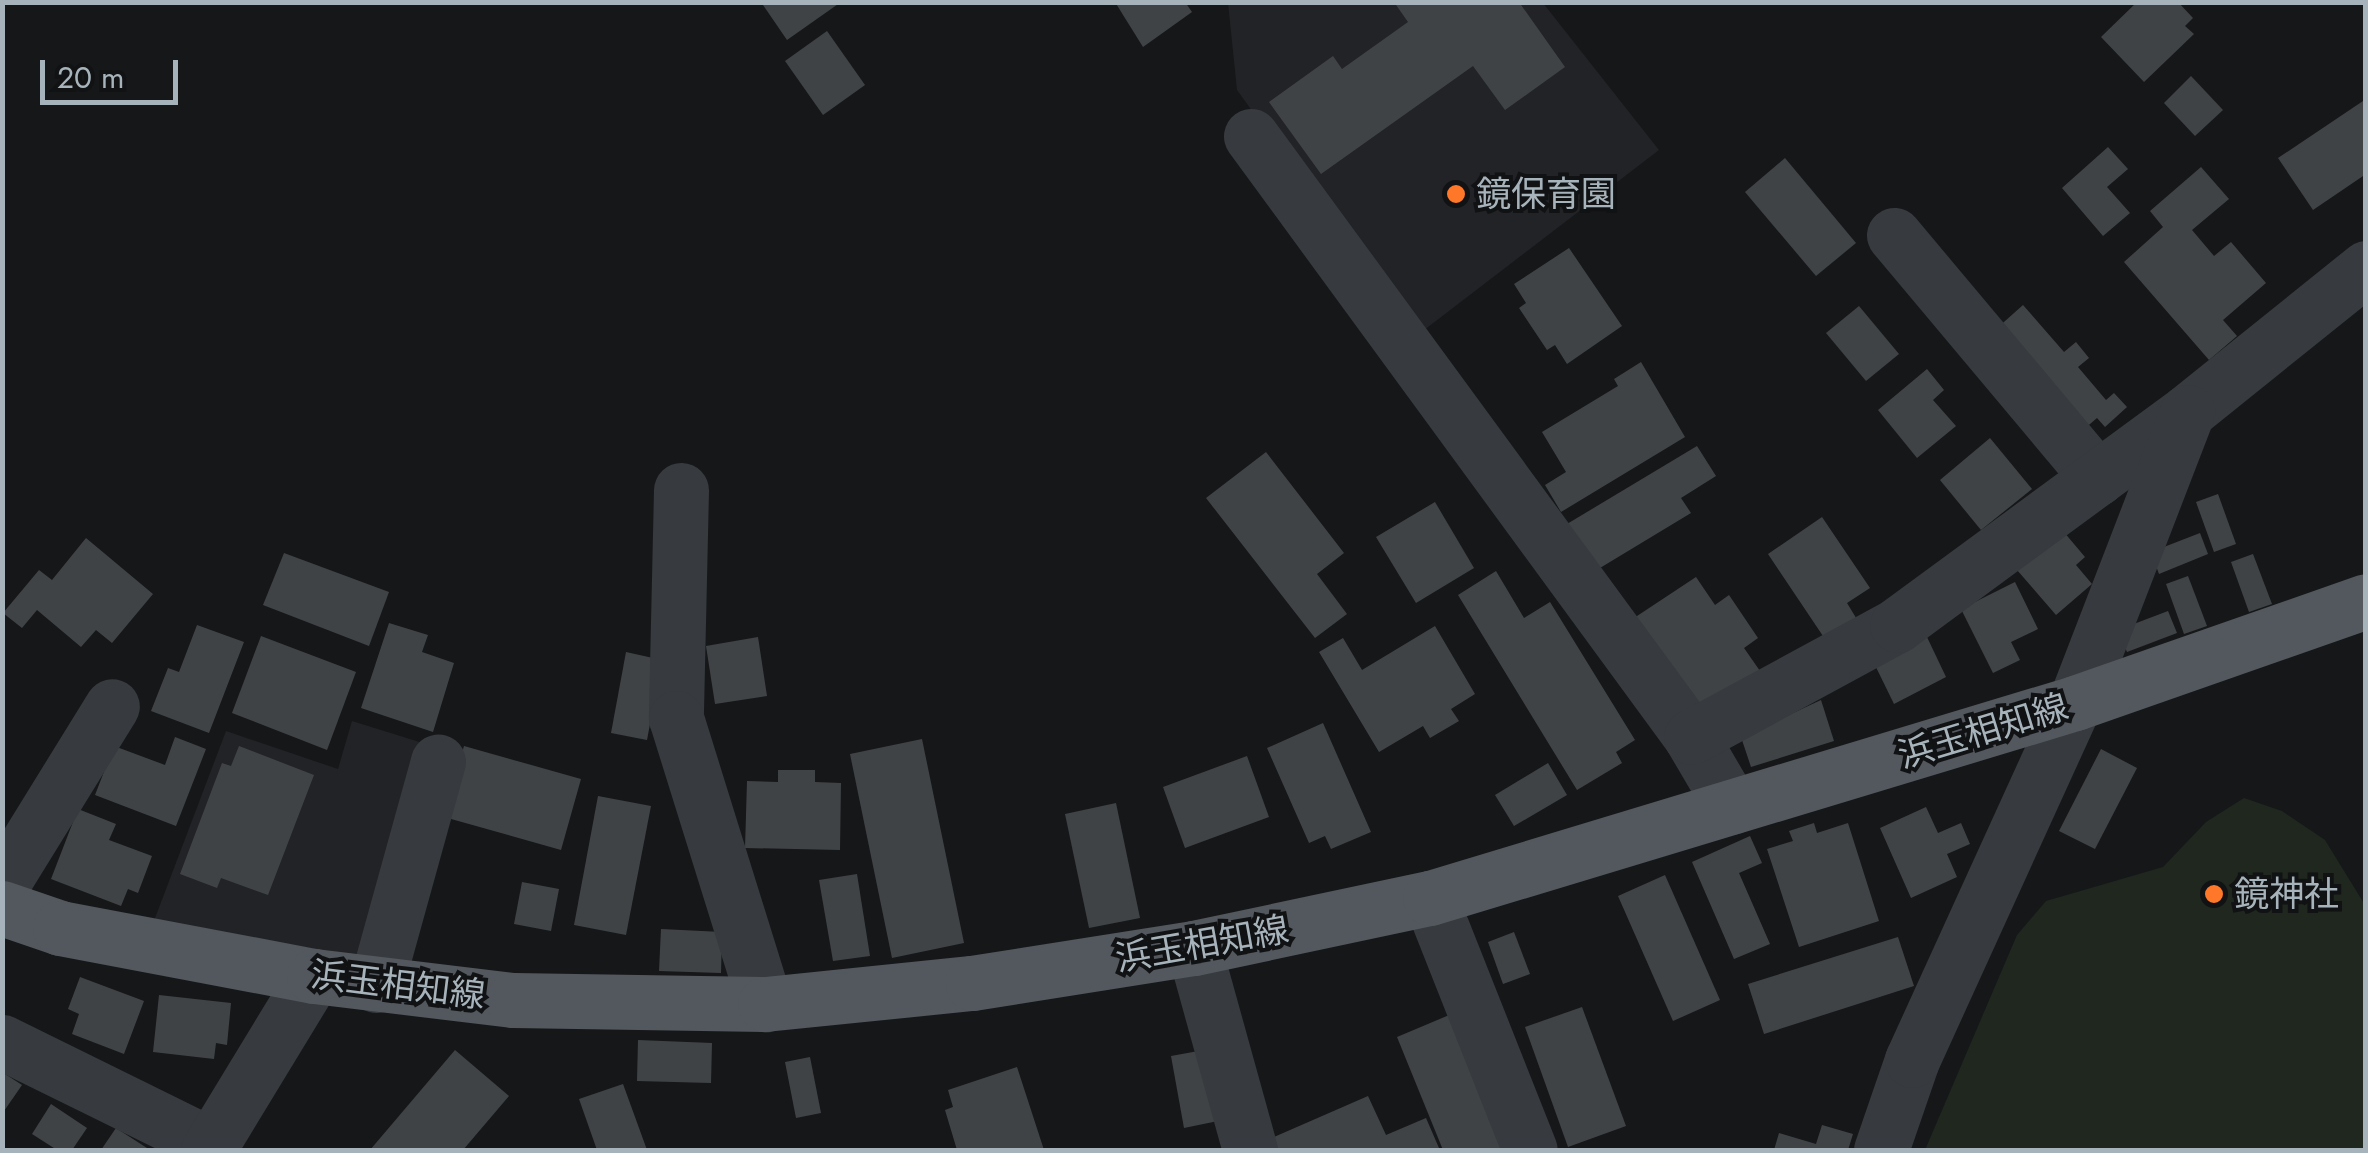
<!DOCTYPE html>
<meta charset="utf-8">
<style>
body{margin:0}
#map{position:relative;width:2368px;height:1153px;overflow:hidden;background:#161719;font-family:Jost,"Noto Sans JP",sans-serif}
div>[style]{position:absolute}
.built>*{inset:0;background:#222326}
.green>*{inset:0;background:#1f271e}
.building>*{inset:0;background:#404346}
.minor>*{height:55px;margin:-27.5px;padding:0 27.5px;transform-origin:27.5px;border-radius:27.5px;background:#373a3e}
.major>*{height:55px;margin:-27.5px;padding:0 27.5px;transform-origin:27.5px;border-radius:27.5px;background:#53585e}
.dots>*{width:28px;height:28px;translate:-50% -50%;box-sizing:border-box;border:5px solid #111214;border-radius:50%}
span{translate:-50% -50%;white-space:nowrap;text-align:center;line-height:1.15;-webkit-text-stroke:8px #111214;paint-order:stroke}
.poi-label{font-size:35px;color:#a7b3ba}
.left{translate:0 -50%;text-align:left}
.street-label{font-size:35px;color:#a7b3ba}
.frame{position:absolute;inset:0;border:5px solid #a7b3ba;pointer-events:none}
.scale{position:absolute;left:40px;top:60px;width:138px;height:45px;box-sizing:border-box;border:5px solid #a7b3ba;border-top:0;padding-left:12px;font-size:30px;line-height:35px;white-space:nowrap;color:#a7b3ba;-webkit-text-stroke:8px #111214;paint-order:stroke}
</style>
<div id="map">
<div class="built">
<i style="clip-path:polygon(1228px 3px,1543px 3px,1659px 150px,1415px 337px,1237px 90px)"></i>
<i style="clip-path:polygon(352px 721px,442px 749px,359px 957px,152px 926px,226px 731px,338px 769px)"></i>
</div>
<div class="green">
<i style="clip-path:polygon(2244px 798px,2282px 811px,2325px 840px,2365px 905px,2365px 1150px,1925px 1150px,2017px 935px,2046px 901px,2163px 867px,2206px 822px)"></i>
</div>
<div class="building">
<i style="clip-path:polygon(761px 2px,841px 2px,787px 40px)"></i>
<i style="clip-path:polygon(1115px 2px,1185px 2px,1192px 12px,1143px 47px)"></i>
<i style="clip-path:polygon(1394px 2px,1519px 2px,1565px 67px,1505px 110px,1473px 66px,1321px 174px,1269px 102px,1333px 56px,1342px 69px,1408px 22px)"></i>
<i style="clip-path:polygon(2137px 2px,2178px 2px,2193px 18px,2185px 26px,2194px 34px,2144px 82px,2101px 37px)"></i>
<i style="clip-path:polygon(827px 31px,865px 85px,823px 115px,785px 61px)"></i>
<i style="clip-path:polygon(2191px 76px,2223px 110px,2195px 136px,2164px 103px)"></i>
<i style="clip-path:polygon(2366px 99px,2366px 174px,2313px 210px,2278px 158px)"></i>
<i style="clip-path:polygon(2108px 147px,2128px 169px,2107px 187px,2130px 213px,2103px 236px,2062px 188px)"></i>
<i style="clip-path:polygon(1785px 158px,1856px 243px,1816px 276px,1745px 192px)"></i>
<i style="clip-path:polygon(2201px 167px,2229px 199px,2192px 230px,2214px 256px,2231px 242px,2266px 283px,2223px 320px,2237px 336px,2209px 360px,2124px 262px,2163px 227px,2150px 211px)"></i>
<i style="clip-path:polygon(1569px 248px,1622px 326px,1567px 364px,1555px 345px,1547px 350px,1519px 308px,1526px 303px,1514px 284px)"></i>
<i style="clip-path:polygon(2023px 305px,2064px 352px,2076px 342px,2089px 358px,2078px 367px,2106px 400px,2114px 393px,2127px 407px,2105px 427px,2097px 418px,2083px 430px,1995px 330px)"></i>
<i style="clip-path:polygon(1859px 306px,1899px 354px,1866px 381px,1826px 333px)"></i>
<i style="clip-path:polygon(1641px 362px,1685px 437px,1561px 512px,1545px 485px,1566px 472px,1542px 432px,1618px 386px,1614px 379px)"></i>
<i style="clip-path:polygon(1927px 369px,1944px 390px,1933px 400px,1956px 426px,1917px 458px,1878px 410px)"></i>
<i style="clip-path:polygon(1990px 438px,2032px 489px,1981px 530px,1940px 480px)"></i>
<i style="clip-path:polygon(1697px 446px,1716px 476px,1681px 498px,1691px 513px,1595px 571px,1567px 524px)"></i>
<i style="clip-path:polygon(1266px 452px,1344px 553px,1317px 574px,1347px 614px,1315px 638px,1206px 498px)"></i>
<i style="clip-path:polygon(2218px 494px,2236px 544px,2214px 552px,2196px 502px)"></i>
<i style="clip-path:polygon(1435px 502px,1474px 568px,1416px 603px,1376px 537px)"></i>
<i style="clip-path:polygon(1822px 517px,1870px 588px,1847px 603px,1858px 621px,1827px 642px,1768px 554px)"></i>
<i style="clip-path:polygon(2063px 531px,2085px 557px,2076px 565px,2092px 584px,2056px 615px,2017px 570px)"></i>
<i style="clip-path:polygon(2200px 533px,2208px 554px,2159px 574px,2151px 552px)"></i>
<i style="clip-path:polygon(86px 538px,153px 594px,112px 643px,96px 630px,81px 647px,37px 610px,22px 628px,3px 613px,39px 570px,52px 580px)"></i>
<i style="clip-path:polygon(284px 553px,389px 592px,369px 646px,263px 605px)"></i>
<i style="clip-path:polygon(2253px 554px,2272px 604px,2249px 612px,2231px 562px)"></i>
<i style="clip-path:polygon(1496px 571px,1524px 618px,1550px 602px,1635px 740px,1616px 752px,1622px 763px,1577px 790px,1458px 595px)"></i>
<i style="clip-path:polygon(2188px 576px,2207px 626px,2184px 634px,2166px 584px)"></i>
<i style="clip-path:polygon(1696px 577px,1715px 605px,1729px 595px,1758px 638px,1744px 648px,1760px 671px,1698px 713px,1634px 618px)"></i>
<i style="clip-path:polygon(2015px 582px,2038px 629px,2011px 642px,2020px 660px,1993px 673px,1961px 609px)"></i>
<i style="clip-path:polygon(2168px 611px,2177px 633px,2127px 652px,2118px 630px)"></i>
<i style="clip-path:polygon(389px 623px,428px 635px,422px 652px,454px 663px,433px 732px,361px 708px)"></i>
<i style="clip-path:polygon(197px 625px,244px 642px,209px 733px,151px 711px,168px 668px,179px 672px)"></i>
<i style="clip-path:polygon(1435px 626px,1475px 694px,1451px 709px,1459px 721px,1430px 738px,1423px 726px,1379px 752px,1319px 652px,1343px 638px,1362px 670px)"></i>
<i style="clip-path:polygon(1926px 635px,1946px 677px,1894px 704px,1873px 661px)"></i>
<i style="clip-path:polygon(261px 636px,356px 672px,327px 750px,232px 713px)"></i>
<i style="clip-path:polygon(758px 637px,767px 696px,715px 704px,706px 646px)"></i>
<i style="clip-path:polygon(626px 652px,662px 660px,647px 740px,611px 733px)"></i>
<i style="clip-path:polygon(1821px 700px,1834px 741px,1751px 767px,1741px 737px)"></i>
<i style="clip-path:polygon(1323px 723px,1371px 832px,1331px 849px,1325px 836px,1309px 843px,1267px 748px)"></i>
<i style="clip-path:polygon(175px 737px,206px 749px,176px 826px,95px 795px,114px 746px,165px 765px)"></i>
<i style="clip-path:polygon(922px 739px,964px 943px,892px 958px,850px 754px)"></i>
<i style="clip-path:polygon(239px 746px,314px 775px,268px 895px,221px 878px,217px 888px,180px 874px,222px 763px,231px 766px)"></i>
<i style="clip-path:polygon(464px 746px,581px 779px,561px 850px,444px 817px)"></i>
<i style="clip-path:polygon(2101px 749px,2137px 768px,2095px 849px,2059px 831px)"></i>
<i style="clip-path:polygon(1247px 756px,1269px 817px,1185px 848px,1163px 787px)"></i>
<i style="clip-path:polygon(1548px 763px,1567px 795px,1514px 826px,1495px 795px)"></i>
<i style="clip-path:polygon(778px 770px,815px 770px,815px 782px,841px 783px,840px 850px,745px 848px,747px 781px,778px 782px)"></i>
<i style="clip-path:polygon(598px 796px,651px 806px,626px 935px,574px 925px)"></i>
<i style="clip-path:polygon(1116px 803px,1140px 918px,1089px 928px,1065px 814px)"></i>
<i style="clip-path:polygon(1926px 807px,1938px 833px,1961px 823px,1970px 844px,1947px 854px,1957px 877px,1911px 898px,1880px 828px)"></i>
<i style="clip-path:polygon(78px 809px,116px 824px,109px 840px,152px 856px,138px 893px,128px 889px,121px 906px,51px 879px)"></i>
<i style="clip-path:polygon(1814px 823px,1817px 833px,1848px 823px,1879px 921px,1799px 947px,1767px 849px,1793px 841px,1789px 831px)"></i>
<i style="clip-path:polygon(1750px 836px,1762px 863px,1739px 873px,1770px 944px,1734px 959px,1692px 862px)"></i>
<i style="clip-path:polygon(857px 874px,870px 956px,833px 961px,819px 880px)"></i>
<i style="clip-path:polygon(1665px 875px,1720px 1000px,1673px 1021px,1618px 896px)"></i>
<i style="clip-path:polygon(522px 882px,559px 889px,551px 931px,514px 924px)"></i>
<i style="clip-path:polygon(661px 929px,722px 932px,721px 973px,659px 971px)"></i>
<i style="clip-path:polygon(1514px 932px,1530px 974px,1503px 984px,1488px 942px)"></i>
<i style="clip-path:polygon(1898px 937px,1914px 986px,1764px 1034px,1748px 984px)"></i>
<i style="clip-path:polygon(80px 977px,144px 1001px,124px 1054px,72px 1034px,79px 1014px,68px 1009px)"></i>
<i style="clip-path:polygon(159px 995px,231px 1003px,227px 1045px,216px 1043px,214px 1059px,153px 1052px)"></i>
<i style="clip-path:polygon(1582px 1007px,1626px 1126px,1568px 1147px,1525px 1027px)"></i>
<i style="clip-path:polygon(1454px 1013px,1502px 1150px,1443px 1150px,1397px 1037px)"></i>
<i style="clip-path:polygon(638px 1040px,712px 1043px,711px 1083px,637px 1081px)"></i>
<i style="clip-path:polygon(455px 1050px,509px 1096px,463px 1150px,370px 1150px)"></i>
<i style="clip-path:polygon(1204px 1050px,1218px 1121px,1184px 1128px,1171px 1056px)"></i>
<i style="clip-path:polygon(810px 1057px,821px 1113px,796px 1118px,785px 1062px)"></i>
<i style="clip-path:polygon(1017px 1067px,1044px 1150px,957px 1150px,945px 1110px,953px 1107px,948px 1090px)"></i>
<i style="clip-path:polygon(2px 1072px,22px 1085px,2px 1114px)"></i>
<i style="clip-path:polygon(623px 1084px,647px 1150px,597px 1150px,579px 1099px)"></i>
<i style="clip-path:polygon(1368px 1096px,1386px 1135px,1426px 1118px,1439px 1148px,1271px 1150px,1267px 1140px)"></i>
<i style="clip-path:polygon(51px 1104px,87px 1128px,72px 1150px,57px 1150px,32px 1134px)"></i>
<i style="clip-path:polygon(1822px 1125px,1853px 1134px,1848px 1150px,1774px 1150px,1779px 1133px,1816px 1144px)"></i>
<i style="clip-path:polygon(116px 1128px,150px 1150px,101px 1150px)"></i>
</div>
<div class="minor">
<i style="left:1251px;top:136px;width:745px;rotate:53.79deg"></i>
<i style="left:1691px;top:737px;width:81px;rotate:59.6deg"></i>
<i style="left:1894px;top:235px;width:317px;rotate:50deg"></i>
<i style="left:681px;top:490px;width:228px;rotate:91.3deg"></i>
<i style="left:676px;top:718px;width:300px;rotate:72.7deg"></i>
<i style="left:1691px;top:737px;width:234px;rotate:-28.5deg"></i>
<i style="left:1897px;top:625px;width:360px;rotate:-36.3deg"></i>
<i style="left:2187px;top:412px;width:230px;rotate:-38.8deg"></i>
<i style="left:2px;top:884px;width:209px;rotate:-58.3deg"></i>
<i style="left:1430px;top:898px;width:271px;rotate:68.4deg"></i>
<i style="left:1194px;top:948px;width:210px;rotate:74.5deg"></i>
<i style="left:376px;top:985px;width:232px;rotate:-74.5deg"></i>
<i style="left:2px;top:1042px;width:233px;rotate:26.2deg"></i>
<i style="left:208px;top:1150px;width:204px;rotate:-58.7deg"></i>
<i style="left:1881px;top:1150px;width:95px;rotate:-71deg"></i>
<i style="left:1912px;top:1060px;width:392px;rotate:-65.5deg"></i>
<i style="left:2075px;top:703px;width:312px;rotate:-68.9deg"></i>
</div>
<div class="major">
<i style="left:2px;top:908px;width:61px;rotate:19deg"></i>
<i style="left:60px;top:928px;width:258px;rotate:10.7deg"></i>
<i style="left:314px;top:976px;width:200px;rotate:6.9deg"></i>
<i style="left:513px;top:1000px;width:252px;rotate:0.9deg"></i>
<i style="left:765px;top:1004px;width:208px;rotate:-5.8deg"></i>
<i style="left:972px;top:983px;width:225px;rotate:-9deg"></i>
<i style="left:1194px;top:948px;width:241px;rotate:-12deg"></i>
<i style="left:1430px;top:898px;width:674px;rotate:-16.82deg"></i>
<i style="left:2075px;top:703px;width:308px;rotate:-19.3deg"></i>
</div>
<div class="dots">
<i style="left:1456px;top:194px;background:#ff7728"></i>
<i style="left:2214px;top:894px;background:#ff7728"></i>
</div>
<div class="poi-label">
<span class="left" style="left:1476px;top:194px">鏡保育園</span>
<span class="left" style="left:2234px;top:894px">鏡神社</span>
</div>
<div class="street-label">
<span style="left:1983px;top:731px;rotate:-17deg">浜玉相知線</span>
<span style="left:1202px;top:944px;rotate:-10deg">浜玉相知線</span>
<span style="left:398px;top:985px;rotate:7deg">浜玉相知線</span>
</div>
<div class="frame"></div>
<div class="scale">20 m</div>
</div>
